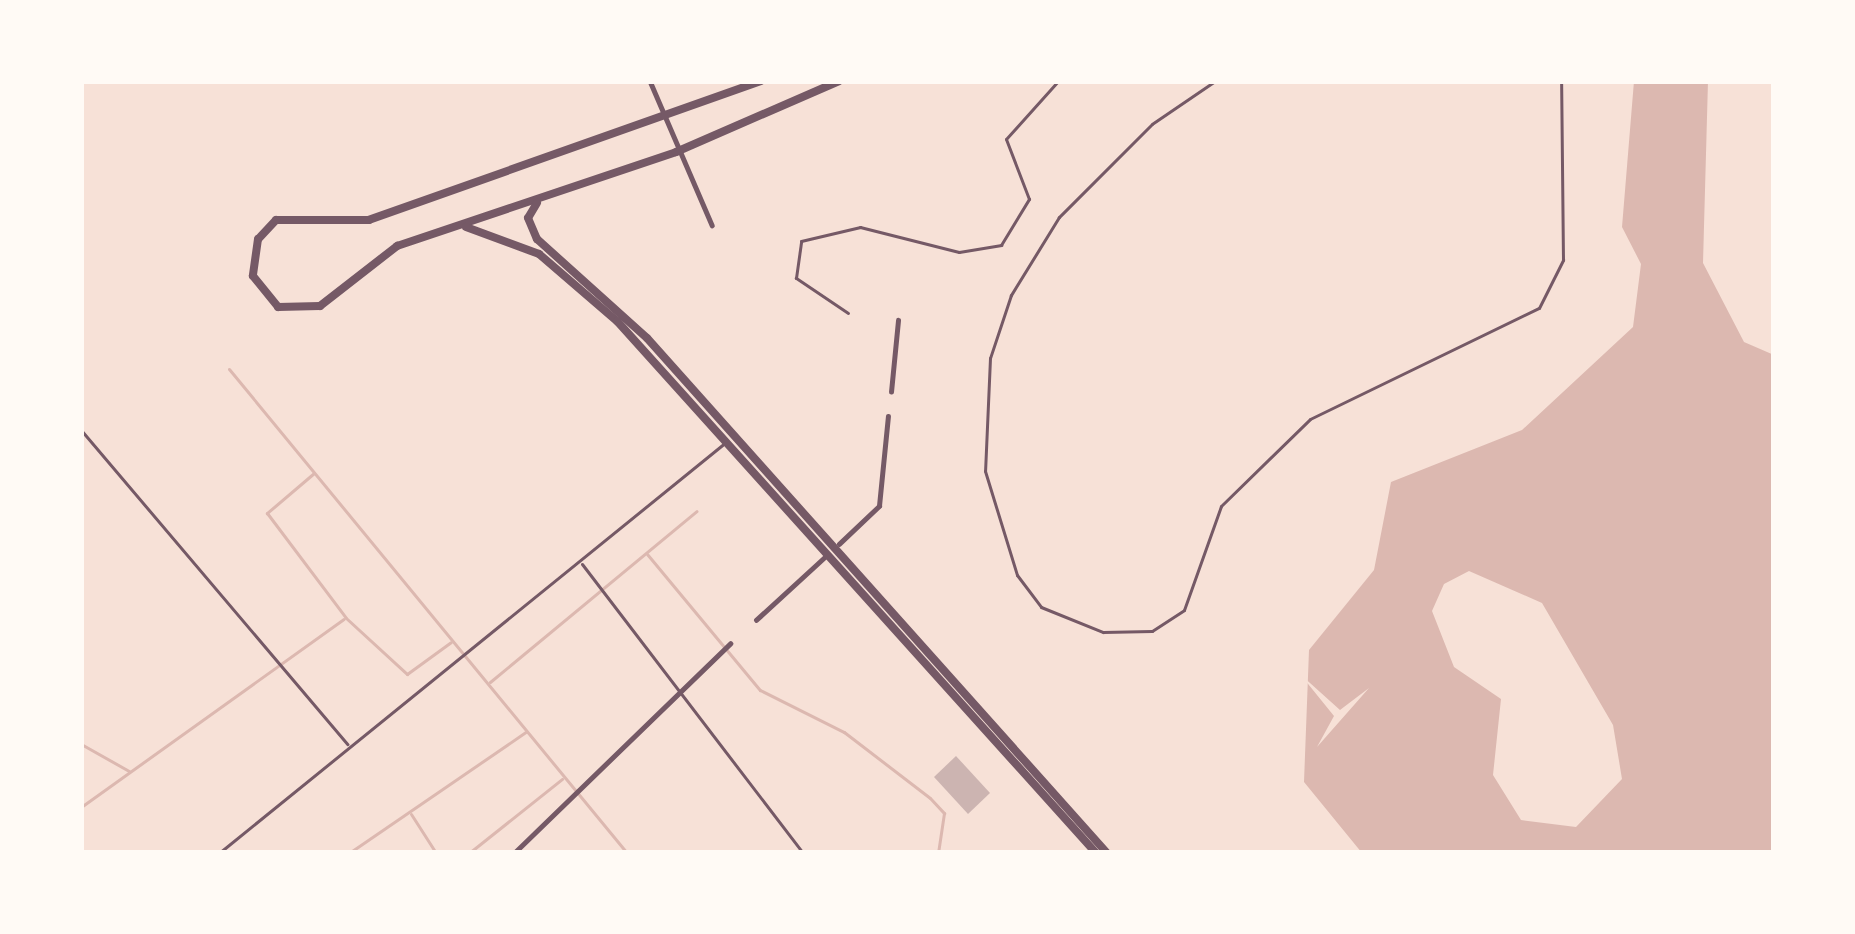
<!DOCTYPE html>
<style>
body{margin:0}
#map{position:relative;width:1855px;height:934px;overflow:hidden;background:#f7e1d7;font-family:Helvetica,sans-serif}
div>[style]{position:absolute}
.water>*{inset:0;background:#dcb8b0}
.pier>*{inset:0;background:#f7e1d7}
.stream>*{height:3px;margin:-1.5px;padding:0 1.5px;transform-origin:1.5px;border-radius:1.5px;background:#dcb8b0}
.building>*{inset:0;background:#ccb4b1}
.service>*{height:3px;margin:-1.5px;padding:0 1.5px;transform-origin:1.5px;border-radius:1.5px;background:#755966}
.pedestrian>*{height:4.5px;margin:-2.25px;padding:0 2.25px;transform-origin:2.25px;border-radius:2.25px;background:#755966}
.tertiary>*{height:8px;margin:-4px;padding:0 4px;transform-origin:4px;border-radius:4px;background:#755966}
span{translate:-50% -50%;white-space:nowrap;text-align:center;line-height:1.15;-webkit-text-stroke:12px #fffaf5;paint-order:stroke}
.frame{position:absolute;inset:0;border:84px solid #fffaf5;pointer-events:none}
</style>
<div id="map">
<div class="water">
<i style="clip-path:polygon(evenodd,1634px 81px,1708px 81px,1703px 263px,1744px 342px,1774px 355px,1774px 853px,1362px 853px,1304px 782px,1309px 650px,1374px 570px,1391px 482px,1522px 430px,1633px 327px,1641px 264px,1622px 227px,1634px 81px,1469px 571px,1542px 603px,1613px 725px,1622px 779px,1576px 827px,1521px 820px,1493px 775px,1501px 699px,1454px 667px,1432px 611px,1444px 584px,1469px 571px)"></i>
</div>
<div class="pier">
<i style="clip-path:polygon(1300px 674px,1340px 710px,1369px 688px,1317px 747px,1334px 716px)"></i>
</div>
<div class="stream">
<i style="left:229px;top:369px;width:627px;rotate:50.57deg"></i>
<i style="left:314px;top:473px;width:62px;rotate:139.6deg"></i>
<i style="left:267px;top:513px;width:131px;rotate:53deg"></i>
<i style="left:346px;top:618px;width:83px;rotate:42.6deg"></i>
<i style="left:407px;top:674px;width:54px;rotate:-36deg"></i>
<i style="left:647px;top:554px;width:177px;rotate:50.3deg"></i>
<i style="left:760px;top:690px;width:94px;rotate:26.6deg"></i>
<i style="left:844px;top:732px;width:108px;rotate:37.5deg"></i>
<i style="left:930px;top:798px;width:21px;rotate:47deg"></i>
<i style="left:944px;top:813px;width:40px;rotate:98.5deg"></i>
<i style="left:490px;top:682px;width:268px;rotate:-39.6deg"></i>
<i style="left:81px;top:744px;width:55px;rotate:29.4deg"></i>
<i style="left:81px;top:807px;width:323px;rotate:-35.6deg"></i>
<i style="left:411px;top:814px;width:46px;rotate:57.3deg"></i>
<i style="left:349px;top:853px;width:214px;rotate:-34.4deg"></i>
<i style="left:469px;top:853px;width:119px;rotate:-38.5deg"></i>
</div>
<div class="building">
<i style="clip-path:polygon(956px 756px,990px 793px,968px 814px,934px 777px)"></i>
</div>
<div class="service">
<i style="left:1215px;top:81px;width:76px;rotate:145.7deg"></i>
<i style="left:1152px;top:124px;width:132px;rotate:135deg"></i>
<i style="left:1059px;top:217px;width:92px;rotate:121.6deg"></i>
<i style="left:1011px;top:295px;width:66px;rotate:108.4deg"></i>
<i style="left:990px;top:358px;width:113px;rotate:92.5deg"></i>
<i style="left:985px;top:471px;width:109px;rotate:72.9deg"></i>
<i style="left:1017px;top:575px;width:40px;rotate:53deg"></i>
<i style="left:1041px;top:607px;width:67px;rotate:22deg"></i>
<i style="left:1103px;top:632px;width:49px;rotate:-1.2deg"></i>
<i style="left:1152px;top:631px;width:38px;rotate:-33deg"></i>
<i style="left:1184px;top:610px;width:110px;rotate:-70.4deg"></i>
<i style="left:1221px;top:506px;width:124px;rotate:-44.3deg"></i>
<i style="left:1310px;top:419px;width:254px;rotate:-25.9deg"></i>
<i style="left:1539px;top:308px;width:54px;rotate:-63.4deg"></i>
<i style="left:1563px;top:260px;width:179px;rotate:-90.6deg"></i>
<i style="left:848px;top:313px;width:63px;rotate:-146.1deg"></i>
<i style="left:796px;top:278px;width:37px;rotate:-82deg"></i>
<i style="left:801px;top:241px;width:61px;rotate:-13.3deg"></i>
<i style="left:860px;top:227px;width:102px;rotate:14.2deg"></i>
<i style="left:959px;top:252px;width:43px;rotate:-9.5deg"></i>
<i style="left:1001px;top:245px;width:54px;rotate:-58.7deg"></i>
<i style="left:1029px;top:199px;width:64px;rotate:-111deg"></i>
<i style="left:1006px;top:139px;width:78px;rotate:-48.1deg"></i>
<i style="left:81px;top:430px;width:412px;rotate:49.7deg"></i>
<i style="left:582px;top:564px;width:364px;rotate:52.6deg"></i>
<i style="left:219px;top:853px;width:653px;rotate:-39.03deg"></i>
</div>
<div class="pedestrian">
<i style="left:650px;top:81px;width:157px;rotate:66.7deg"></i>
<i style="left:891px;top:392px;width:72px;rotate:-84.4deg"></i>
<i style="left:839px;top:544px;width:55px;rotate:-43.5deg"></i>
<i style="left:879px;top:506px;width:90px;rotate:-84.3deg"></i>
<i style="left:756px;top:620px;width:96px;rotate:-42.5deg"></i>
<i style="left:514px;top:853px;width:301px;rotate:-44.1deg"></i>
</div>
<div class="tertiary">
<i style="left:761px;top:81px;width:416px;rotate:160.5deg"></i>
<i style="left:369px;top:220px;width:93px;rotate:180deg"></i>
<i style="left:276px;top:220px;width:26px;rotate:133deg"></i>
<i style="left:258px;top:239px;width:37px;rotate:98deg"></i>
<i style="left:253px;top:276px;width:40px;rotate:51deg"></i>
<i style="left:278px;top:307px;width:42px;rotate:-1.4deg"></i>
<i style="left:320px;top:306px;width:98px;rotate:-37.9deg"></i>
<i style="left:397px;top:246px;width:294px;rotate:-18.6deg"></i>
<i style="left:676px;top:152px;width:178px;rotate:-23.5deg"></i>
<i style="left:537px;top:203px;width:17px;rotate:121deg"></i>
<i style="left:528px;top:218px;width:23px;rotate:67deg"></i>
<i style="left:537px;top:239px;width:148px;rotate:42deg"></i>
<i style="left:647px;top:338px;width:691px;rotate:48.23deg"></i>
<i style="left:466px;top:227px;width:78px;rotate:20.3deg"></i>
<i style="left:539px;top:254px;width:103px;rotate:40.7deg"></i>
<i style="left:617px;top:321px;width:716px;rotate:48deg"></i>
</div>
<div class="frame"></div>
</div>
